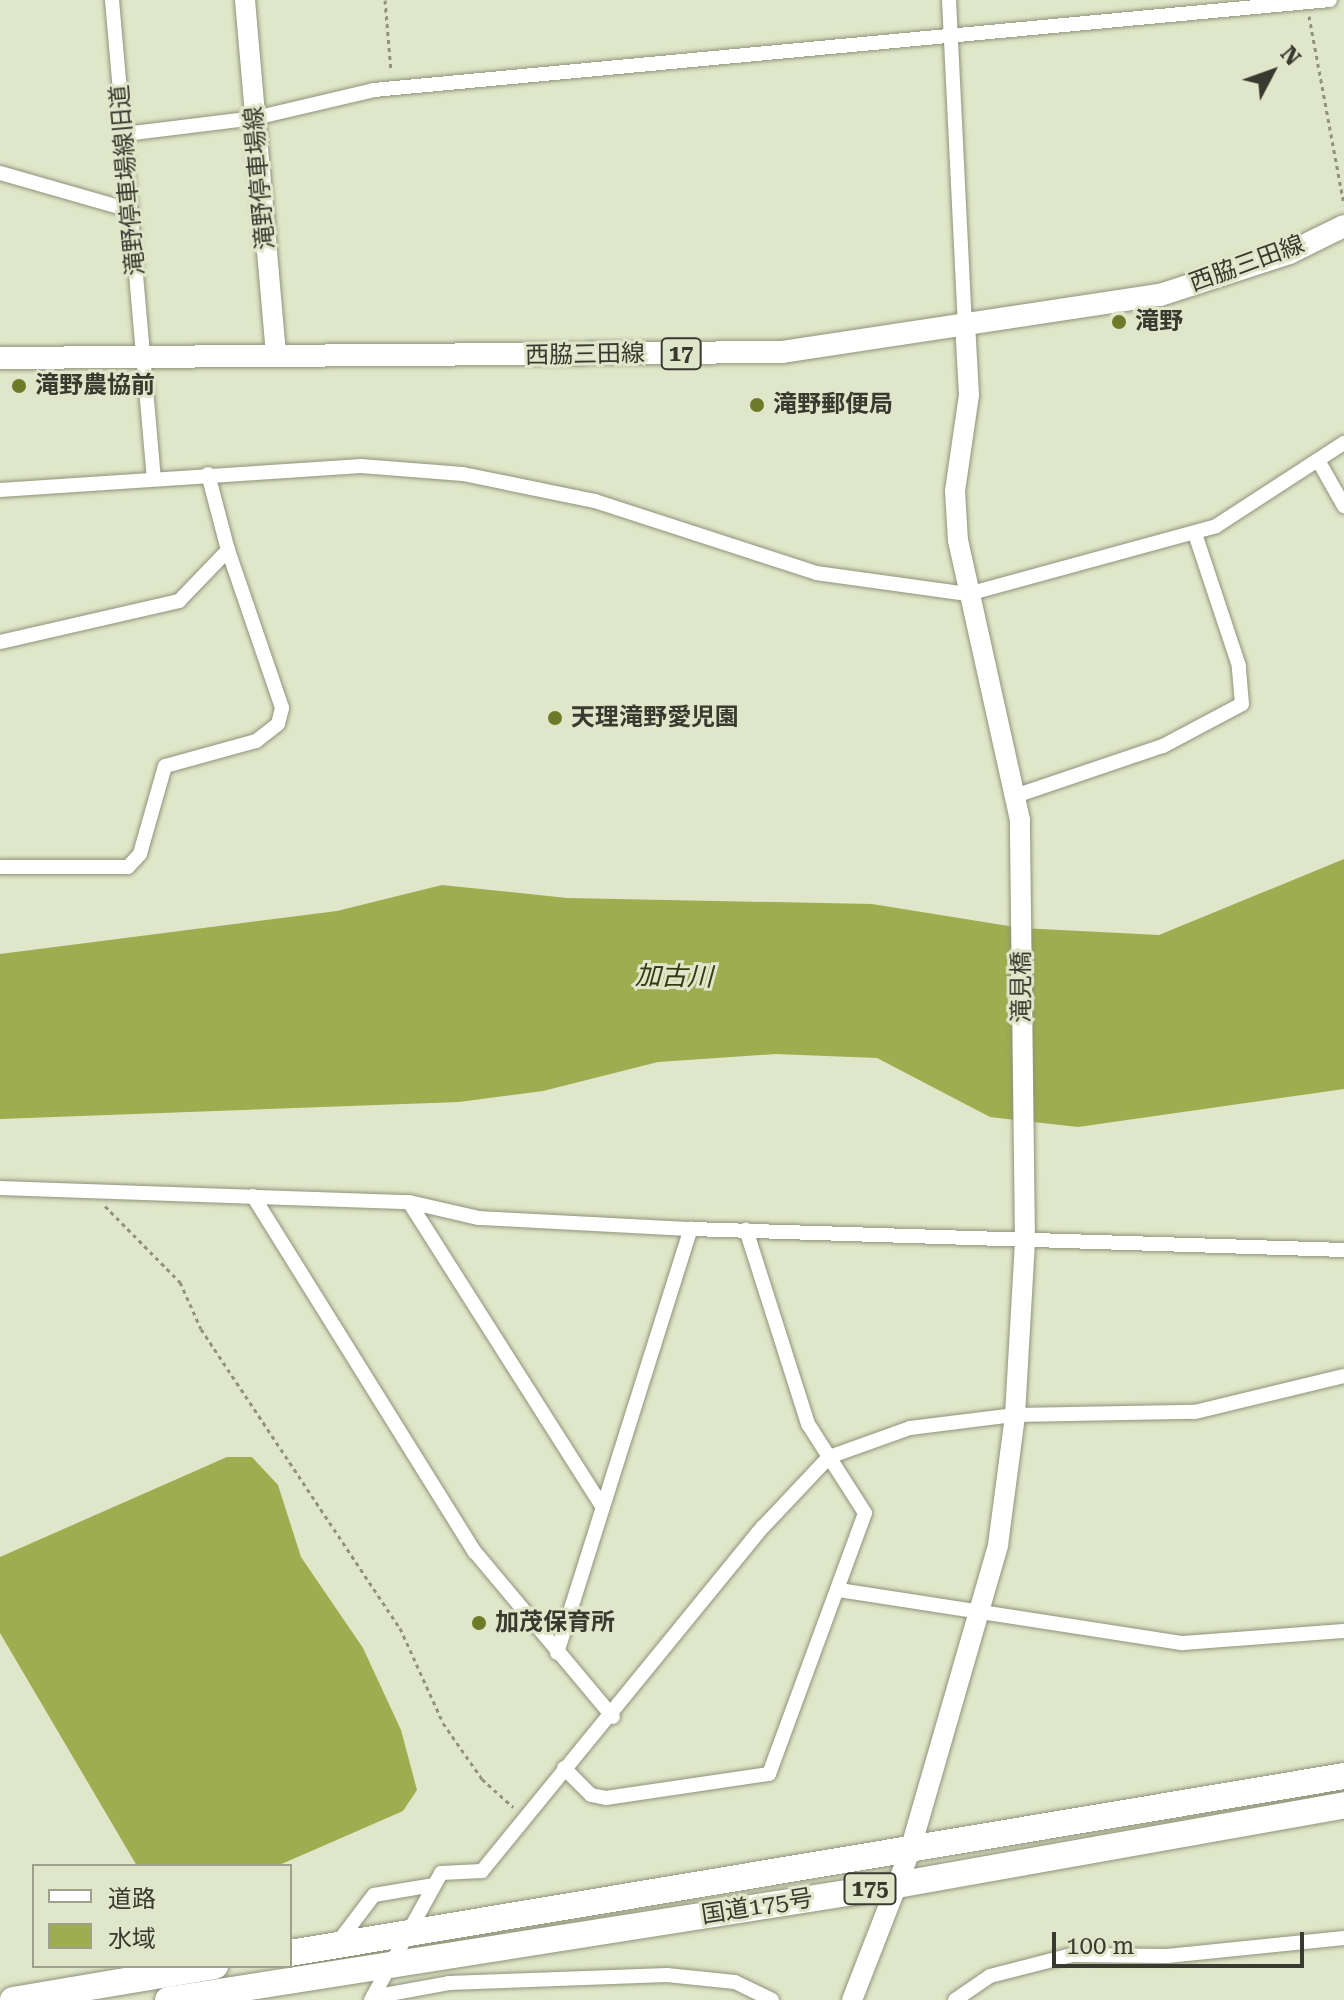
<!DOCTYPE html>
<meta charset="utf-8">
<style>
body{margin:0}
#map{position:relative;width:1344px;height:2000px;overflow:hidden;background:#e0e6c9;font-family:"Roboto Serif","Noto Sans JP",serif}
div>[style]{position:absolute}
.water>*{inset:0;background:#9dad50}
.path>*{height:3px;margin-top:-1.5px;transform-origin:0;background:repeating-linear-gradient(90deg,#8e927e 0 4px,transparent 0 8px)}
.roads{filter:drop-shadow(0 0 2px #8e9479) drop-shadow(0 0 2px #8e9479)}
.street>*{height:14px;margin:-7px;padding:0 7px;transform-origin:7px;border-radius:7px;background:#fff}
.secondary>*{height:20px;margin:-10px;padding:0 10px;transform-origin:10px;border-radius:10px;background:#fff}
.primary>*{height:22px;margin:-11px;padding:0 11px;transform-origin:11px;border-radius:11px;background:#fff}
.highway>*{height:26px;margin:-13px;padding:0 13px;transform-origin:13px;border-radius:13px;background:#fff}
.dots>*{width:22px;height:22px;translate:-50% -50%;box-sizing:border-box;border:4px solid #e0e6c9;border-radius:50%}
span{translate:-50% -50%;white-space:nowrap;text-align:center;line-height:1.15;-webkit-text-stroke:6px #e0e6c9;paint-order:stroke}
.shield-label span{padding:2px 6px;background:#e0e6c9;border:2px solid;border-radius:6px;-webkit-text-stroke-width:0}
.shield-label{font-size:22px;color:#383a2f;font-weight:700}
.street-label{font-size:24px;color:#383a2f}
.poi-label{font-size:24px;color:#383a2f;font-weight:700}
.left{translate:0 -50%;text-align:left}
.water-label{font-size:26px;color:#343b13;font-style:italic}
.legend{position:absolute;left:32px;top:1864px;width:260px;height:104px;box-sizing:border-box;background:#e0e6c9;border:2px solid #9da18b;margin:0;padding:10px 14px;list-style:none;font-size:24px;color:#383a2f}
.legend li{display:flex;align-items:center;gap:16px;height:40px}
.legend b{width:40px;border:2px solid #9da18b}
.north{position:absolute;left:1232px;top:32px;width:80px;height:80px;-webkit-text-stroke:6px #e0e6c9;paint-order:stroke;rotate:49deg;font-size:22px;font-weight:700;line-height:32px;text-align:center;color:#383a2f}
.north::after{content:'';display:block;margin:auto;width:28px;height:36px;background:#383a2f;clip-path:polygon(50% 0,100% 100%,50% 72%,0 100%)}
.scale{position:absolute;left:1052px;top:1932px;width:252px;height:36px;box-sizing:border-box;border:4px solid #383a2f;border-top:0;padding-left:10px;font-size:24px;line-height:28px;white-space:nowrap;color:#383a2f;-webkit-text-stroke:6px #e0e6c9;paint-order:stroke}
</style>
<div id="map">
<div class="water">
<i style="clip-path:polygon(1344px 859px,1344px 1089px,1078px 1127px,990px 1117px,877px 1058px,776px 1054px,658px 1062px,543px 1091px,459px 1102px,0 1119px,0 954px,337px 911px,442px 885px,567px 898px,872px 904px,1021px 928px,1159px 935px)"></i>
<i style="clip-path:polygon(227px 1457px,252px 1457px,278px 1485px,301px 1557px,363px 1648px,401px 1730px,417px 1790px,403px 1811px,277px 1866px,137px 1866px,0 1633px,0 1557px)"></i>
</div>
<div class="path">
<i style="left:385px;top:0;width:72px;rotate:85.2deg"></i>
<i style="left:1309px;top:16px;width:192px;rotate:79.5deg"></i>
<i style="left:105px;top:1206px;width:107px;rotate:45.4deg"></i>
<i style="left:180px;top:1282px;width:51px;rotate:65.9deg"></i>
<i style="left:201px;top:1329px;width:359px;rotate:56.4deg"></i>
<i style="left:400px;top:1628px;width:104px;rotate:65.6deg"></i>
<i style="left:443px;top:1723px;width:68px;rotate:55.1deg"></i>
<i style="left:482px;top:1779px;width:42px;rotate:42.1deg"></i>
</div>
<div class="roads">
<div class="street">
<i style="left:112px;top:0;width:481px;rotate:85deg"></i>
<i style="left:949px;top:0;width:323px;rotate:87.2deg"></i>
<i style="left:125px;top:134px;width:131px;rotate:-7deg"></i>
<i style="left:255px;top:118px;width:122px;rotate:-13.2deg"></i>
<i style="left:374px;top:90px;width:960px;rotate:-5.38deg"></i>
<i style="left:0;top:173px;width:135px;rotate:15.9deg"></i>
<i style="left:1319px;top:462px;width:51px;rotate:60.4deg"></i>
<i style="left:208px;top:474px;width:79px;rotate:75.3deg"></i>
<i style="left:0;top:490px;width:362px;rotate:-3.8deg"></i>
<i style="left:361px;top:466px;width:102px;rotate:4.5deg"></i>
<i style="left:463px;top:474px;width:135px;rotate:11.6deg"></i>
<i style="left:595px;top:501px;width:232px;rotate:18deg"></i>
<i style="left:816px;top:573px;width:153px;rotate:7.9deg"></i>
<i style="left:968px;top:594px;width:257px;rotate:-15.3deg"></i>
<i style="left:1216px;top:526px;width:153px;rotate:-33deg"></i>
<i style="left:0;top:642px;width:184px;rotate:-12.9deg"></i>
<i style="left:179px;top:601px;width:71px;rotate:-46.1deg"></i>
<i style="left:228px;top:550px;width:167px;rotate:71.1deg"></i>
<i style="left:282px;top:708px;width:16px;rotate:104deg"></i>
<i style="left:278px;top:724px;width:28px;rotate:142deg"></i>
<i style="left:256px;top:741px;width:94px;rotate:164.6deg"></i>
<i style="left:165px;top:766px;width:91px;rotate:105.9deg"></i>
<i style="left:140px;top:854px;width:18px;rotate:133deg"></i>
<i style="left:128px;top:867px;width:128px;rotate:180deg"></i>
<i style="left:1018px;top:795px;width:153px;rotate:-18.7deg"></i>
<i style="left:1163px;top:746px;width:89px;rotate:-28deg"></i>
<i style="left:1242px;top:704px;width:38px;rotate:-95deg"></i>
<i style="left:1239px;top:666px;width:139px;rotate:-108.4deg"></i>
<i style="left:0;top:1188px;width:409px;rotate:2deg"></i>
<i style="left:409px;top:1202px;width:72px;rotate:12.9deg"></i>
<i style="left:479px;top:1218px;width:212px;rotate:3deg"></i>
<i style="left:691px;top:1229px;width:653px;rotate:1.84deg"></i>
<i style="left:253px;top:1196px;width:420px;rotate:58.1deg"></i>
<i style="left:475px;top:1552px;width:215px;rotate:50.1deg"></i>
<i style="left:409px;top:1202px;width:359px;rotate:57.6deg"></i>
<i style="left:839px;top:1590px;width:348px;rotate:8.8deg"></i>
<i style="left:1183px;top:1643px;width:161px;rotate:-4.3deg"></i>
<i style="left:557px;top:1653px;width:445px;rotate:-72.5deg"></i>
<i style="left:564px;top:1768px;width:38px;rotate:45deg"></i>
<i style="left:591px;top:1795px;width:15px;rotate:11deg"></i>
<i style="left:606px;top:1798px;width:165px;rotate:-8.4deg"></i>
<i style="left:769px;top:1774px;width:278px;rotate:-69.8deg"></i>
<i style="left:865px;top:1513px;width:106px;rotate:-122.6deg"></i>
<i style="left:808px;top:1424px;width:204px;rotate:-107.7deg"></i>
<i style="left:336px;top:1945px;width:63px;rotate:-52.8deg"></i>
<i style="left:374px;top:1895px;width:61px;rotate:-9.5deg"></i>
<i style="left:373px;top:1997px;width:77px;rotate:-10.4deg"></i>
<i style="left:449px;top:1983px;width:218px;rotate:-2.1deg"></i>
<i style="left:667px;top:1975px;width:68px;rotate:5.9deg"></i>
<i style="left:735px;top:1982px;width:41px;rotate:25.9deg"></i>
<i style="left:371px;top:2000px;width:145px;rotate:-61.1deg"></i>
<i style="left:441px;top:1873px;width:41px;rotate:-2.8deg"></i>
<i style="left:482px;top:1871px;width:444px;rotate:-50.8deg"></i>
<i style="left:763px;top:1527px;width:96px;rotate:-46.7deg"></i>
<i style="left:829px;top:1457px;width:86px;rotate:-19.7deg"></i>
<i style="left:910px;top:1428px;width:106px;rotate:-7.1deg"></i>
<i style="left:1015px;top:1415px;width:180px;rotate:-1deg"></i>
<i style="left:1195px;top:1412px;width:153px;rotate:-13.6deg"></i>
<i style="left:955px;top:2000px;width:42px;rotate:-34.4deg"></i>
<i style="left:990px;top:1976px;width:85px;rotate:-14.4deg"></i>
<i style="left:1072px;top:1955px;width:95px;rotate:0.6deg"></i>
<i style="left:1167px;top:1956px;width:178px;rotate:-5.8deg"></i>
</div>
<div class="secondary">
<i style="left:245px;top:0;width:357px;rotate:85deg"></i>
<i style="left:852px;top:2000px;width:157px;rotate:-68.7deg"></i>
<i style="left:909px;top:1854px;width:322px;rotate:-73.9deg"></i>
<i style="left:998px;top:1545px;width:131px;rotate:-82.5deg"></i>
<i style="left:1015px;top:1415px;width:173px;rotate:-86.7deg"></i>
<i style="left:1025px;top:1242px;width:422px;rotate:-90.7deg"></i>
<i style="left:1020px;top:820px;width:286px;rotate:-102.5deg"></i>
<i style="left:958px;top:541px;width:50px;rotate:-93.4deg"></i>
<i style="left:955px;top:491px;width:97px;rotate:-81.7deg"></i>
<i style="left:969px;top:395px;width:72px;rotate:-93.2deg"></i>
</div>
<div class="primary">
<i style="left:0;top:358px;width:782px;rotate:-0.44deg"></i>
<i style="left:782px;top:352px;width:382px;rotate:-8.6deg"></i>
<i style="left:1160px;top:295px;width:136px;rotate:-18deg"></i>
<i style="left:1289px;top:253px;width:61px;rotate:-26.1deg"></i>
</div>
<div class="highway">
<i style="left:290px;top:1953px;width:1069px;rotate:-9.53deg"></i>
<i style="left:13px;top:2000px;width:205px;rotate:-9.6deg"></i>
<i style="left:168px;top:2000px;width:738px;rotate:-8.96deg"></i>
<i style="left:897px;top:1885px;width:454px;rotate:-10.1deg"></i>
</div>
</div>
<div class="dots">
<i style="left:1119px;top:322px;background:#6d7a27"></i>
<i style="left:19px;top:386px;background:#6d7a27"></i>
<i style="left:757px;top:405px;background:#6d7a27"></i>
<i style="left:555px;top:718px;background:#6d7a27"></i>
<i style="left:479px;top:1623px;background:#6d7a27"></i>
</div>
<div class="shield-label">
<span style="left:681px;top:354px">17</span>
<span style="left:870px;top:1889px">175</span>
</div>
<div class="street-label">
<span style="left:260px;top:178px;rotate:-95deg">滝野停車場線</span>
<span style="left:128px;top:180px;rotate:-95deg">滝野停車場線旧道</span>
<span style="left:1247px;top:264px;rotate:-20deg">西脇三田線</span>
<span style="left:585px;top:355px;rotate:-1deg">西脇三田線</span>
<span style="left:1022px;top:987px;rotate:-90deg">滝見橋</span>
<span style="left:757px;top:1907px;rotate:-9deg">国道175号</span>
</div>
<div class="poi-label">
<span class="left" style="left:1135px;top:322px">滝野</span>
<span class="left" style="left:35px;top:386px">滝野農協前</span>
<span class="left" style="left:773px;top:405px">滝野郵便局</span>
<span class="left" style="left:571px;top:718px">天理滝野愛児園</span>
<span class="left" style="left:495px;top:1623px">加茂保育所</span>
</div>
<div class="water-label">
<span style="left:674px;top:977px;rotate:1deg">加古川</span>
</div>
<ul class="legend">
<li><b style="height:10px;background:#fff"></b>道路</li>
<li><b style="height:22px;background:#9dad50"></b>水域</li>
</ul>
<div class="north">N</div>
<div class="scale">100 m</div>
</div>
